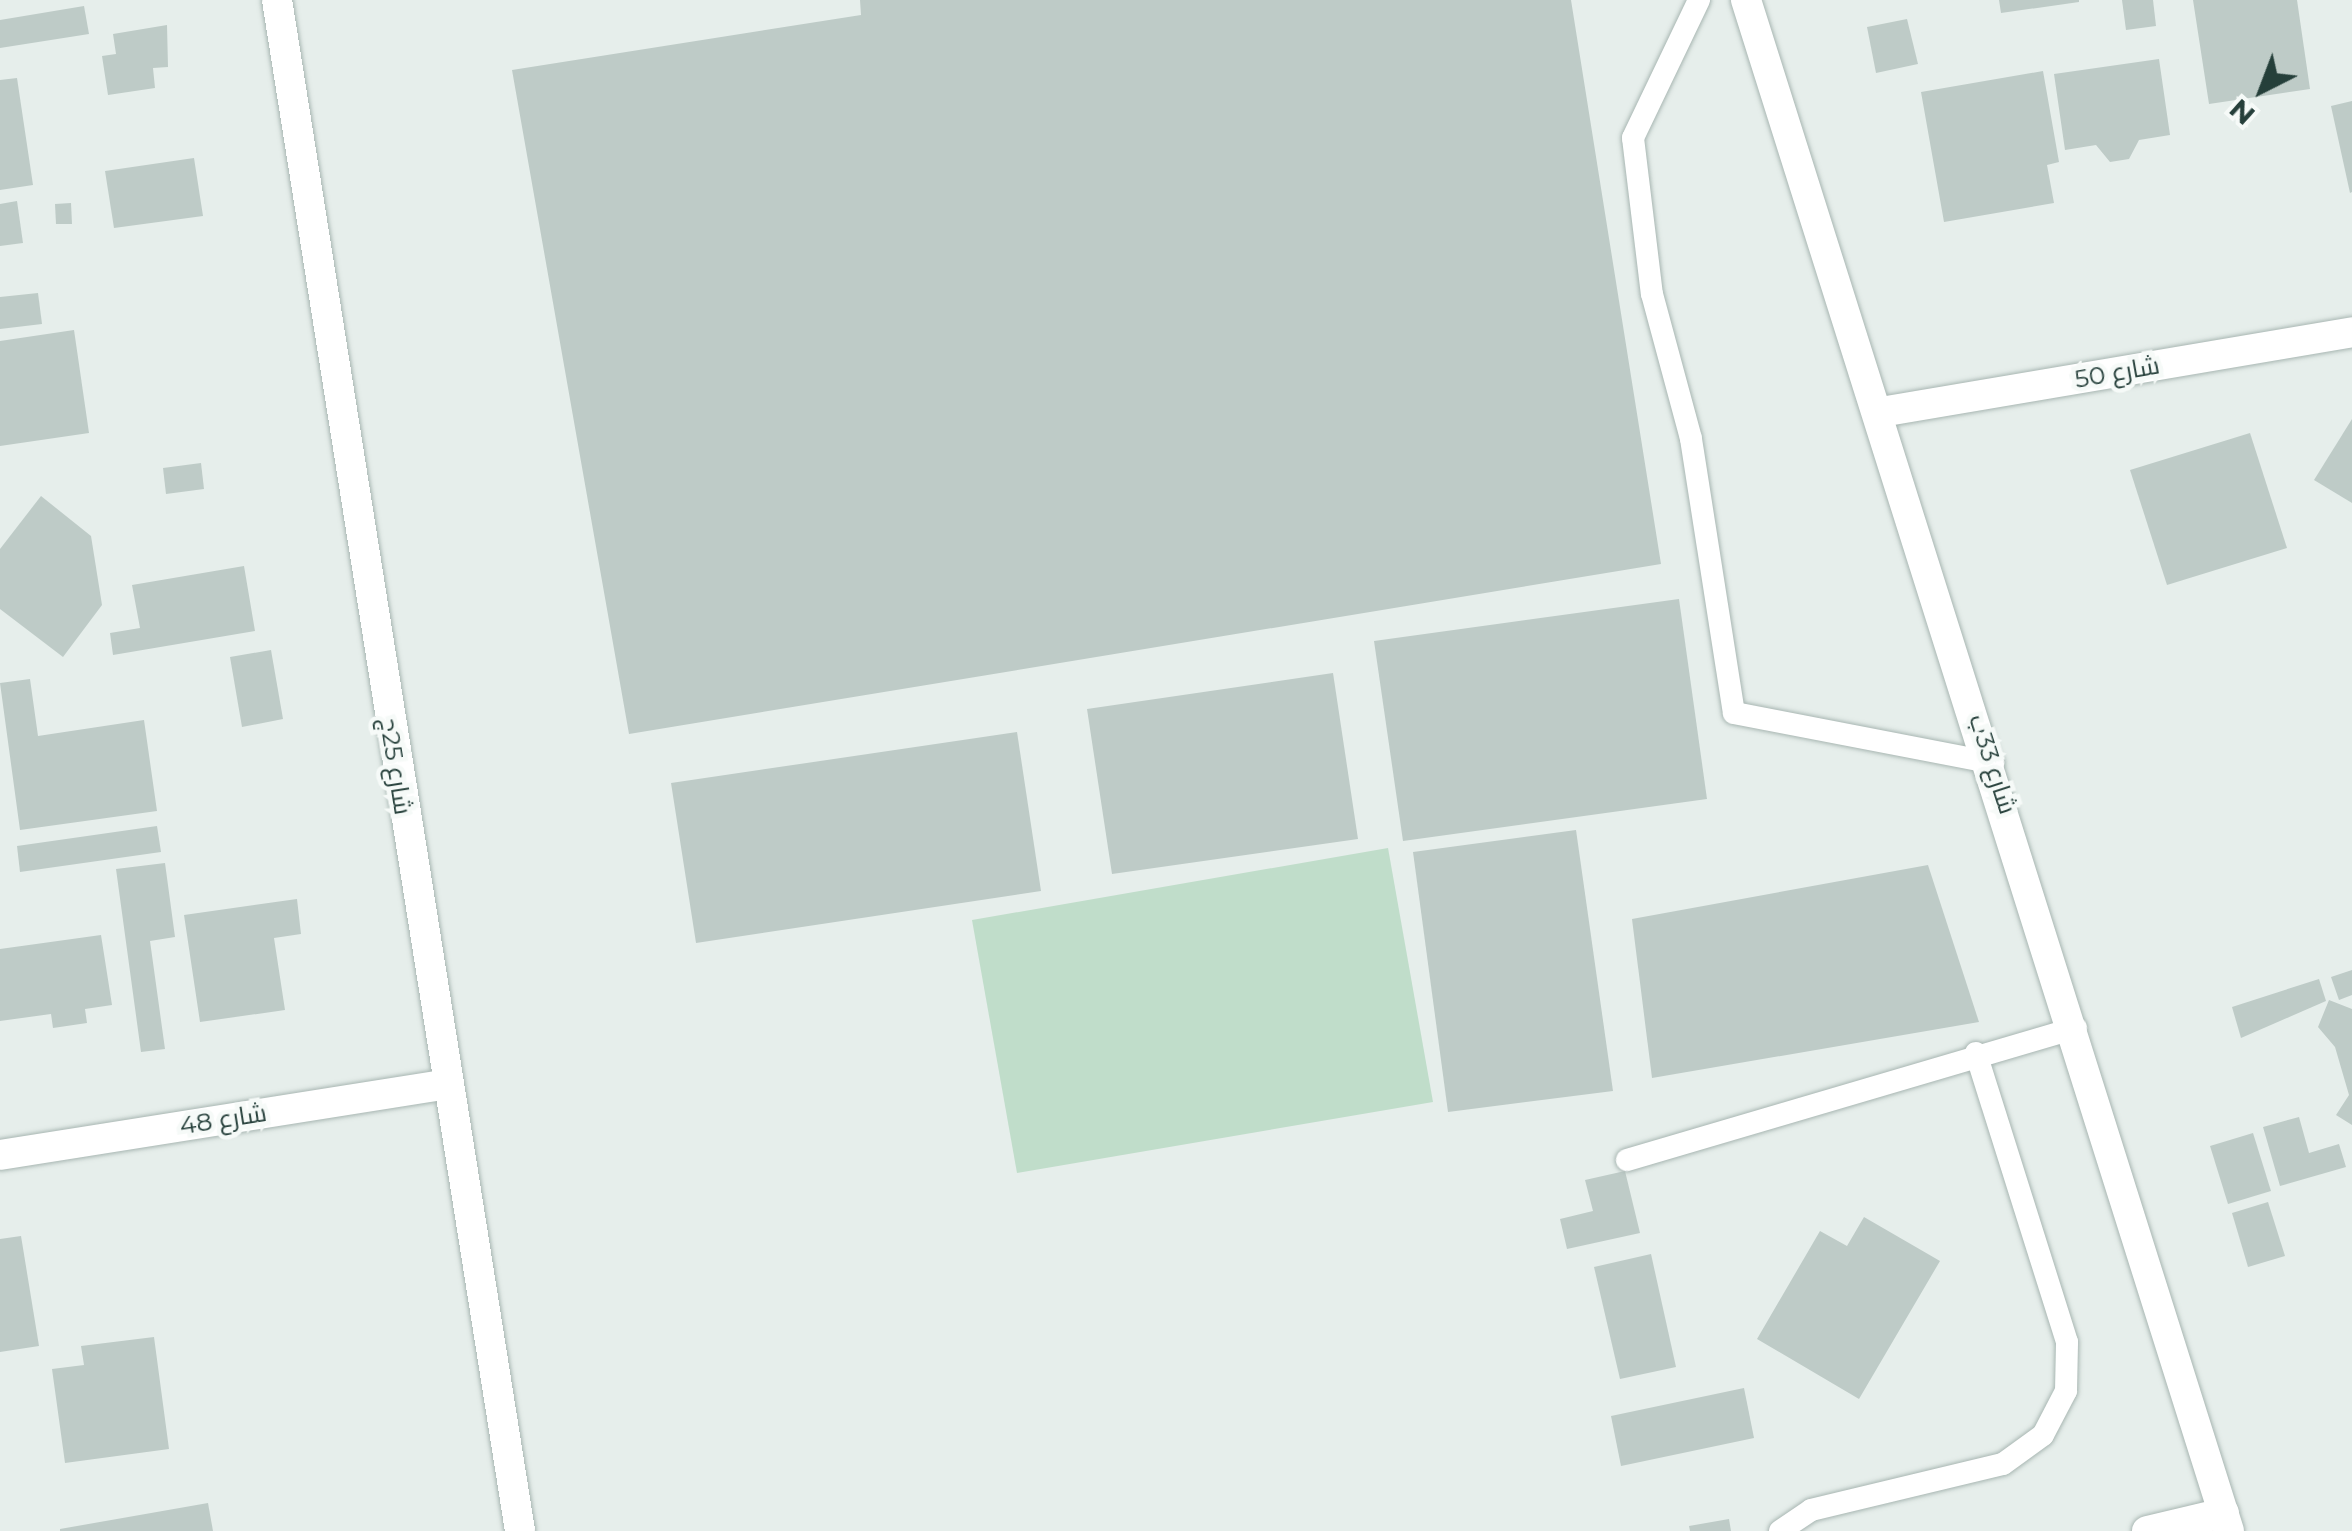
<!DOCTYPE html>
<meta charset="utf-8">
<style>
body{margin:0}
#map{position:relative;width:2352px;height:1531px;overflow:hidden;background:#e6eeeb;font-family:Montserrat,Cairo,sans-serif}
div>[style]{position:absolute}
.green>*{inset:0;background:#c0ddca}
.building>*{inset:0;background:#becbc7}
.roads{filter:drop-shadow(0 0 2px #a8b6b2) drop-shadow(0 0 2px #a8b6b2)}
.lane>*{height:22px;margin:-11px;padding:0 11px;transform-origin:11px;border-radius:11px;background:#fff}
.street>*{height:30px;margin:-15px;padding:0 15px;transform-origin:15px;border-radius:15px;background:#fff}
span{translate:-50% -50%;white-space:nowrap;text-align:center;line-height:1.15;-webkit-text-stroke:9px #f6faf8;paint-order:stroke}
.street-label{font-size:25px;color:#253f3a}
.north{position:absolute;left:2212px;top:40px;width:100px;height:100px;-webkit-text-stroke:8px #f6faf8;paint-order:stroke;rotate:222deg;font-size:28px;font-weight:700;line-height:40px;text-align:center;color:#253f3a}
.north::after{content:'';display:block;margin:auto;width:35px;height:45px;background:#253f3a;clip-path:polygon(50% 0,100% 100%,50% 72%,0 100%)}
</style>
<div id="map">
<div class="green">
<i style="clip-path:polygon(1388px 848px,1433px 1102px,1017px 1173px,972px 920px)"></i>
</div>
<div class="building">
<i style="clip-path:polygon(860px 0,1571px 0,1661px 564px,629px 734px,512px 70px,861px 15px)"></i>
<i style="clip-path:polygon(1999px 0,2079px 0,2079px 2px,2001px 13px)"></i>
<i style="clip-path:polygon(2122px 0,2153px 0,2156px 26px,2126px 30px)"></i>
<i style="clip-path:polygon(2193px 0,2297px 0,2310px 89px,2209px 104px)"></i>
<i style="clip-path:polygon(84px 6px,89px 34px,0 48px,0 20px)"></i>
<i style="clip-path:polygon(1907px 19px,1918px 64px,1876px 73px,1867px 27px)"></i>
<i style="clip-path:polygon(167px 25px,168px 67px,153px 68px,155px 88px,108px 95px,102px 56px,116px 54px,113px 34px)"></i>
<i style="clip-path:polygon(2159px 59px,2170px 135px,2139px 140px,2129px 159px,2110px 162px,2096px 145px,2065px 150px,2054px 74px)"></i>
<i style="clip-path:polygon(2043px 71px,2059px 162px,2047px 165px,2054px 203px,1944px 222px,1921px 92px)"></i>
<i style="clip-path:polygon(17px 78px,33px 185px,0 190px,0 80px)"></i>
<i style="clip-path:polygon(2352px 101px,2352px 192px,2350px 193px,2331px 106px)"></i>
<i style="clip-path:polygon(194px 158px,203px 216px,114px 228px,105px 171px)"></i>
<i style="clip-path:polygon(17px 201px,23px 243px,0 246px,0 204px)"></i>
<i style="clip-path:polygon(71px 203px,72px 224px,56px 224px,55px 204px)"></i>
<i style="clip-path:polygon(38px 293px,42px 324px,0 329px,0 297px)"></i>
<i style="clip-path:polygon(74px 330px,89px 433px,0 446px,0 341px)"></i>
<i style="clip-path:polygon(2352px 419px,2352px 503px,2314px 480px)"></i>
<i style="clip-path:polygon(2250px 433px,2287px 548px,2167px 585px,2130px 470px)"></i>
<i style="clip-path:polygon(201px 463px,204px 489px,166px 494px,163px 468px)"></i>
<i style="clip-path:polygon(41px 496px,91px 536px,102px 605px,63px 657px,0 609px,0 549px)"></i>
<i style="clip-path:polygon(244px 566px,255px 631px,113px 655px,110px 633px,140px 628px,132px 585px)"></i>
<i style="clip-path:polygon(1679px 599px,1707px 799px,1403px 841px,1374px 641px)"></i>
<i style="clip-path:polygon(271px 650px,283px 719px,242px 727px,230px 657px)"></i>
<i style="clip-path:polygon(1333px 673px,1358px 839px,1112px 874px,1087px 709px)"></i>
<i style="clip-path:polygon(30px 679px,38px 736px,144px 720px,157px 811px,20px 830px,0 683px)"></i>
<i style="clip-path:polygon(1017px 732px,1041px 891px,696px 943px,671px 783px)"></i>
<i style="clip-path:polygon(157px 826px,161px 852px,20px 872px,17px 846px)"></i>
<i style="clip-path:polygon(1576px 830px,1613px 1091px,1448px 1112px,1413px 852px)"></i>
<i style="clip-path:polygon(165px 863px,175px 937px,150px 941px,165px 1049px,141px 1052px,116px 869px)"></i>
<i style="clip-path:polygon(1928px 865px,1979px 1022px,1652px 1078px,1632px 919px)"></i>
<i style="clip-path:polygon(297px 899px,301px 934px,274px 938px,285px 1010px,200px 1022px,184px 915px)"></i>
<i style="clip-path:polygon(101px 935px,112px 1005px,85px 1009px,87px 1023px,53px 1028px,51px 1014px,0 1021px,0 949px)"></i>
<i style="clip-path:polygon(2352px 970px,2352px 995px,2339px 1000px,2331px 977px)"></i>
<i style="clip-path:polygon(2319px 979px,2326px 1001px,2241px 1038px,2232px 1007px)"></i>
<i style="clip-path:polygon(2329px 1000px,2352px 1009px,2352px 1125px,2336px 1115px,2349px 1095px,2335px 1047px,2318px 1027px)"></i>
<i style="clip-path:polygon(2299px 1117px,2309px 1153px,2339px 1144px,2346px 1167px,2280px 1186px,2263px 1127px)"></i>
<i style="clip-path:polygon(2253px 1133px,2271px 1191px,2228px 1204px,2210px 1146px)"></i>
<i style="clip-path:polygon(1625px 1171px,1640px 1233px,1567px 1249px,1560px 1219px,1593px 1211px,1585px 1180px)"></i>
<i style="clip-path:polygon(2268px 1202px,2285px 1256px,2248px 1267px,2232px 1213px)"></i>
<i style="clip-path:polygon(1864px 1217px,1940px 1261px,1859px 1399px,1757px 1339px,1820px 1231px,1847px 1246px)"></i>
<i style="clip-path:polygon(21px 1236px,39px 1346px,0 1352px,0 1239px)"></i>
<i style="clip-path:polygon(1651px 1254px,1676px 1367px,1620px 1379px,1594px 1267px)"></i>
<i style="clip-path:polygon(154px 1337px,169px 1449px,65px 1463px,52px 1369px,84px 1365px,81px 1346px)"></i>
<i style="clip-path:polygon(1744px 1388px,1754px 1438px,1621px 1466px,1611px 1416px)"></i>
<i style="clip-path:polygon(208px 1503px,213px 1531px,60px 1531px,60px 1529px)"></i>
<i style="clip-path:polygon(1729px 1519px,1731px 1531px,1690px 1531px,1689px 1526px)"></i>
</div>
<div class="roads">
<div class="lane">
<i style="left:1699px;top:0;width:153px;rotate:115.6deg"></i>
<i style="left:1633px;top:138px;width:157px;rotate:83.1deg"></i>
<i style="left:1652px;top:294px;width:150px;rotate:74.9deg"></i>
<i style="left:1691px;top:439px;width:277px;rotate:81.1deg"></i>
<i style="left:1734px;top:713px;width:264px;rotate:10.9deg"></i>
<i style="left:1627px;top:1160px;width:468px;rotate:-16.4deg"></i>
<i style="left:1780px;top:1531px;width:37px;rotate:-34deg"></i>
<i style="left:1811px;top:1510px;width:197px;rotate:-13.5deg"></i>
<i style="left:2003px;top:1464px;width:49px;rotate:-35.9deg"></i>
<i style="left:2043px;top:1435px;width:50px;rotate:-62.4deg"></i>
<i style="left:2066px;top:1391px;width:49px;rotate:-88.8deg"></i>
<i style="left:2067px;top:1342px;width:303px;rotate:-107.5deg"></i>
</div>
<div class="street">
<i style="left:277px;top:0;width:1550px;rotate:80.98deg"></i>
<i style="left:1746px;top:0;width:1605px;rotate:72.49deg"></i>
<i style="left:1881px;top:412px;width:478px;rotate:-9.6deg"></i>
<i style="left:0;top:1155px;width:452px;rotate:-9deg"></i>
<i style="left:2147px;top:1531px;width:79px;rotate:-13.2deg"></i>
</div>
</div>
<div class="street-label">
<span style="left:2117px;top:372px;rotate:-10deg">شارع 50</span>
<span style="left:1993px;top:764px;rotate:72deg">شارع 33ب</span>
<span style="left:396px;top:766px;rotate:81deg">شارع 25ج</span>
<span style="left:223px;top:1119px;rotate:-9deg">شارع 48</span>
</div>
<div class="north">N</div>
</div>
